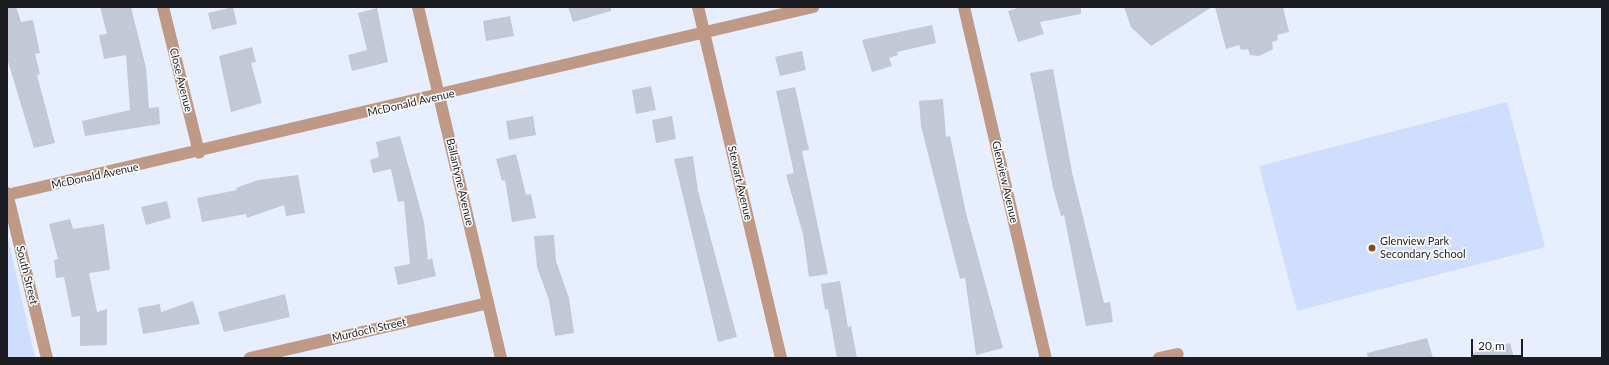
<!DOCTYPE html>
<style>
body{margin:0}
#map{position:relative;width:1609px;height:365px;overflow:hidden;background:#e7eefd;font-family:Lato,sans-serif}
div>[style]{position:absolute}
.green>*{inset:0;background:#cfdeff}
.building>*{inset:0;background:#c2c8d6}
.minor>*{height:12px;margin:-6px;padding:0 6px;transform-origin:6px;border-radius:6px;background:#be9986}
.dots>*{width:11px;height:11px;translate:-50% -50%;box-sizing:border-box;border:2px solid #fff;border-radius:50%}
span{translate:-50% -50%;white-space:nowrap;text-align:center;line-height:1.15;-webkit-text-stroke:3px #fff;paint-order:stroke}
.street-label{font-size:11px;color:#1b1d22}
.poi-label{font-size:11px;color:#1b1d22}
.left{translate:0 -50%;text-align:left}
.frame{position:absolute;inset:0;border:8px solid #1b1d22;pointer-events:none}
.scale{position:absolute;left:1471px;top:339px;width:52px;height:18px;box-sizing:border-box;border:2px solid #1b1d22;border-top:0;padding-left:5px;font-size:12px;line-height:14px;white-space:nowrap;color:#1b1d22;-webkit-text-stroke:3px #fff;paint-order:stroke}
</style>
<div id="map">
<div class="green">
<i style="clip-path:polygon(1507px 102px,1545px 247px,1297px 311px,1259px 166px)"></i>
<i style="clip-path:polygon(7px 234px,35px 358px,7px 358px)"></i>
</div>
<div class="building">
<i style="clip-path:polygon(7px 7px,16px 7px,21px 22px,33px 20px,40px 53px,35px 54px,40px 74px,37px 75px,55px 143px,34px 148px,7px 58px)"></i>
<i style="clip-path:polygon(100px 7px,131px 7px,146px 68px,149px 108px,159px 107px,160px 124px,85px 136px,82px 121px,130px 110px,126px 55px,104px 59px,99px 35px,107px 34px)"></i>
<i style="clip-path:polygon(233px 7px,237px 24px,212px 30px,208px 13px)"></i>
<i style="clip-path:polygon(568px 7px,611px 7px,611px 11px,573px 22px)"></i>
<i style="clip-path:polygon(1020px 7px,1081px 7px,1081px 14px,1040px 22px,1044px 34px,1018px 42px,1008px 11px)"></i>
<i style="clip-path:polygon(1124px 7px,1212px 7px,1151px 46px,1131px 27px)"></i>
<i style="clip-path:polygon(1215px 7px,1283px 7px,1289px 32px,1277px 35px,1278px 40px,1272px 42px,1273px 49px,1259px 56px,1250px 55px,1248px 49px,1241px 50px,1239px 45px,1226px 49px)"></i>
<i style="clip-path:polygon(377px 8px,388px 62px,352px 71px,348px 55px,367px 50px,358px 13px)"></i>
<i style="clip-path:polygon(510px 16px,514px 36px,486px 41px,483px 21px)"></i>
<i style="clip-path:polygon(932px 25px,936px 43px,897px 52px,898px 55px,889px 58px,892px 66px,872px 72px,862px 40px)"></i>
<i style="clip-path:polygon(252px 47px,256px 62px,251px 63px,262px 103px,231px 112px,219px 56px)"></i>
<i style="clip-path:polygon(802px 51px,806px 70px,780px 76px,775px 57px)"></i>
<i style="clip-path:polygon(1053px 69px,1072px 172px,1104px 303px,1110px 302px,1113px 322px,1086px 326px,1064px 215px,1061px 216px,1053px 188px,1030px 73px)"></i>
<i style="clip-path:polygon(651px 86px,656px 110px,636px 114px,632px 90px)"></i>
<i style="clip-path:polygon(795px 87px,809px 150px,802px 151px,828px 274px,809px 277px,803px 234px,786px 175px,794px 173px,776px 91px)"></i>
<i style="clip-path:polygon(943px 99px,946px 137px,950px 136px,966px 213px,1003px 348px,976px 355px,965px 278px,960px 279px,921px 126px,919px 101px)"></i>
<i style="clip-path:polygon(533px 116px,536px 135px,509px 140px,506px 121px)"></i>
<i style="clip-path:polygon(672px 116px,676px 139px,656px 143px,652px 120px)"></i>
<i style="clip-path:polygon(400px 136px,424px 222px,428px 260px,432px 258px,436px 276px,398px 285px,394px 267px,410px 264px,404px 201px,398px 202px,391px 169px,373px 173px,370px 160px,379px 157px,376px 142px)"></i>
<i style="clip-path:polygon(516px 154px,526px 195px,531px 194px,536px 218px,512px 222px,505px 180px,502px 181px,496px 159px)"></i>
<i style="clip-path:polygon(693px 156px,698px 191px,737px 337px,718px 342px,674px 159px)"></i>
<i style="clip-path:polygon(298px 175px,305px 213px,286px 216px,284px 205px,247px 218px,246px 214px,202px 222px,197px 198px,237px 190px,236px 188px,258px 180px)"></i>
<i style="clip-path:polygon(167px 201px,171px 218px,146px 225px,141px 207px)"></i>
<i style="clip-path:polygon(70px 219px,73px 229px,104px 224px,110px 270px,89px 273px,97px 312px,107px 309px,107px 345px,80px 346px,80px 316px,72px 317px,64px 277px,56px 278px,54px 260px,58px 259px,49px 224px)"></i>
<i style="clip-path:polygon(554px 235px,556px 261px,569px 298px,574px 333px,555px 336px,549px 300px,537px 267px,534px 236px)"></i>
<i style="clip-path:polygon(840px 281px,848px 327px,851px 326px,857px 358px,837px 358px,828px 309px,825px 310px,821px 284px)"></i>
<i style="clip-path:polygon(285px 294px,290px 317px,224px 332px,218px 312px)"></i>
<i style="clip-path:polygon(193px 301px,200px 324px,143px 334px,138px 308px,160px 304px,161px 312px)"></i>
<i style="clip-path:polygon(1427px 338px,1433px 358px,1368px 358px,1367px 353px)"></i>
<i style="clip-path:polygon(1510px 343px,1514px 358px,1472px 358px,1472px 353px)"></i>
</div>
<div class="minor">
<i style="left:163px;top:7px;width:150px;rotate:76.1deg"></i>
<i style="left:418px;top:7px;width:361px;rotate:76.7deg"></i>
<i style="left:698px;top:7px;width:361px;rotate:76.7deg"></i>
<i style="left:964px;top:7px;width:360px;rotate:76.9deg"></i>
<i style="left:7px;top:193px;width:170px;rotate:76.4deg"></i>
<i style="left:7px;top:195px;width:828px;rotate:-13.13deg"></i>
<i style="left:250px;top:358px;width:244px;rotate:-13deg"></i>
<i style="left:1159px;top:358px;width:19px;rotate:-12deg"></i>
</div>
<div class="dots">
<i style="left:1372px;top:248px;background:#904b20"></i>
</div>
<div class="street-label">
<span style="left:181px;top:80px;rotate:76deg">Close Avenue</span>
<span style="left:411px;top:103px;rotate:-13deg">McDonald Avenue</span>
<span style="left:95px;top:176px;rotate:-12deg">McDonald Avenue</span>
<span style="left:460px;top:182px;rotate:77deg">Ballantyne Avenue</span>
<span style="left:1005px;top:182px;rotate:77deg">Glenview Avenue</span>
<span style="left:740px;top:183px;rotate:77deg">Stewart Avenue</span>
<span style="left:27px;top:275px;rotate:76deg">South Street</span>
<span style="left:369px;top:330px;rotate:-13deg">Murdoch Street</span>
</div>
<div class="poi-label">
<span class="left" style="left:1380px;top:248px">Glenview Park<br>Secondary School</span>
</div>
<div class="frame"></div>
<div class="scale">20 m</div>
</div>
